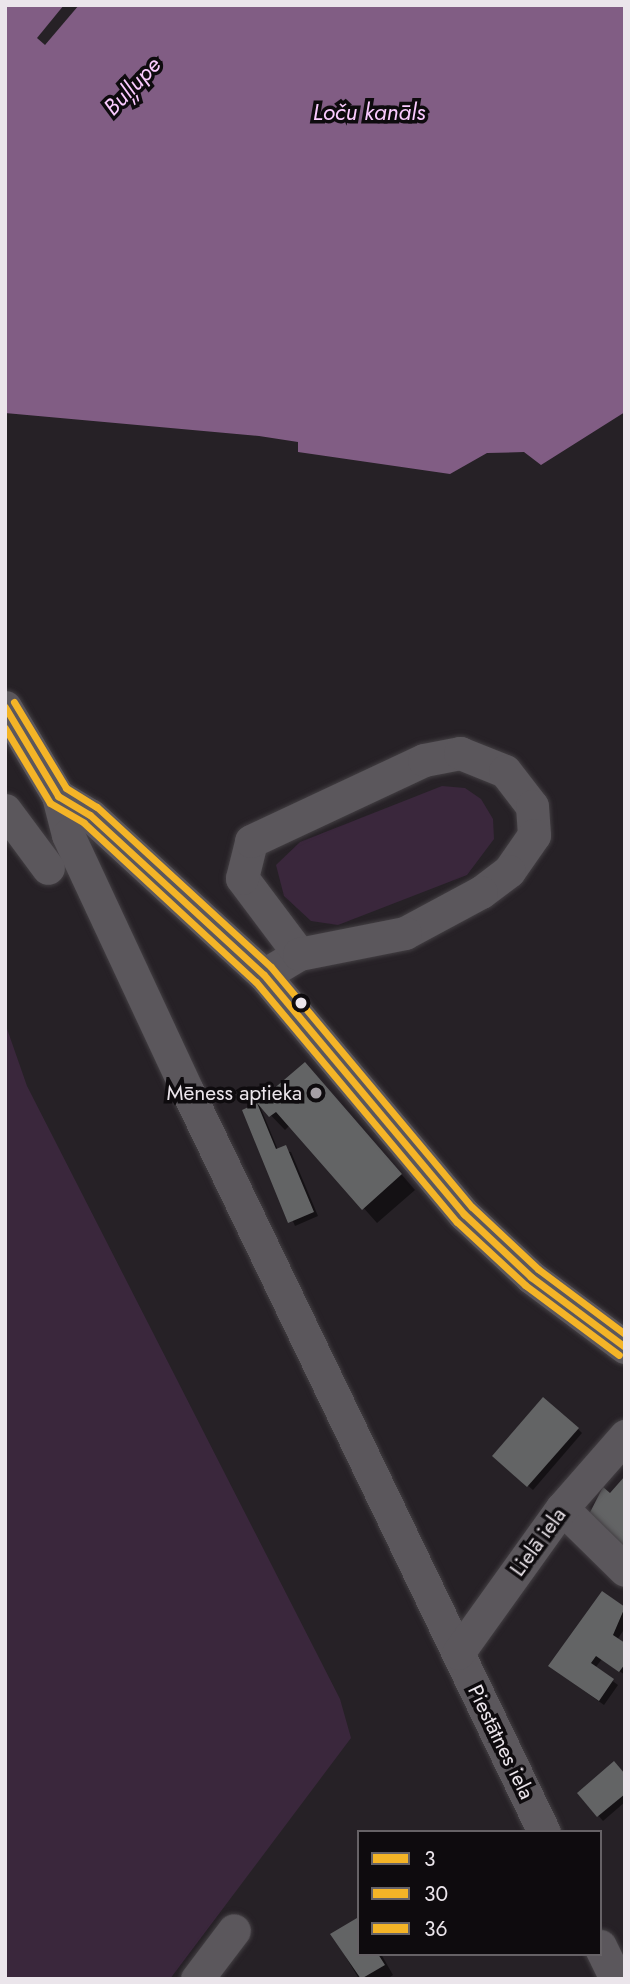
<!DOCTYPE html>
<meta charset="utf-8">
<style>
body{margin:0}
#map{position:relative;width:630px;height:1984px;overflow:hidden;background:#262126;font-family:Jost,sans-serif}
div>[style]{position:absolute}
.green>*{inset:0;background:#3a273c}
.water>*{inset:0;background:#815d84}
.pier>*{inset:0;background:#262126}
.shadow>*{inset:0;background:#0007}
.building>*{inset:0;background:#636465}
.roads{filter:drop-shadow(0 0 2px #433f43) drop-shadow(0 0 2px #433f43)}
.minor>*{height:33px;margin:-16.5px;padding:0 16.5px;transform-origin:16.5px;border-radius:16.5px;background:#5b575c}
.bus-1>*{height:7px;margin:-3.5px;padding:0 3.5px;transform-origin:3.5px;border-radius:3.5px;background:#f4b427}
.bus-2>*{height:7px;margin:-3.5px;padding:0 3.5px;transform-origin:3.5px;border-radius:3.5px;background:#f4b427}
.bus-3>*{height:7px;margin:-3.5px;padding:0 3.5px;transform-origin:3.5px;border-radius:3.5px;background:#f4b427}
.dots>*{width:19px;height:19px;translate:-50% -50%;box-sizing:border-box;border:4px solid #0e0b0e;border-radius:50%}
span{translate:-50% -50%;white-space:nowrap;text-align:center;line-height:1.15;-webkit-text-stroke:7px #0e0b0e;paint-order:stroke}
.poi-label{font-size:21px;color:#ebe5eb}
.right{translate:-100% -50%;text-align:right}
.street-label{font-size:21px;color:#ebe5eb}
.water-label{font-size:23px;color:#fbcbff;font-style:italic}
.frame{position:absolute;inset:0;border:7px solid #ebe5eb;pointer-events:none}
.legend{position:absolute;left:357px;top:1830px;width:245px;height:126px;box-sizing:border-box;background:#0e0b0e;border:2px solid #666266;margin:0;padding:9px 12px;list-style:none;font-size:21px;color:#ebe5eb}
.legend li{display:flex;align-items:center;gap:14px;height:35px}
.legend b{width:35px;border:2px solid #666266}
</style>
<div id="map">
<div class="green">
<i style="clip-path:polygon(442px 786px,465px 788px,481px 799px,493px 819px,494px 839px,467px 875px,338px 925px,311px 921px,284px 896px,276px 865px,300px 842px)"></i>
<i style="clip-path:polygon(5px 1023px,27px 1086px,340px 1699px,351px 1738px,170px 1979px,5px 1979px)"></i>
</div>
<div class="water">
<i style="clip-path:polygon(5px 5px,625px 5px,625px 412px,541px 465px,524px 452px,487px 453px,450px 474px,298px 452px,298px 442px,259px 436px,5px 413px)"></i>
</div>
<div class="pier">
<i style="clip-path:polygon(64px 5px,79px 5px,45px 45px,37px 38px)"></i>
</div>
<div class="shadow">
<i style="clip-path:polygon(319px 1079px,415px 1190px,377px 1223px,290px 1125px,285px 1130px,260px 1104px)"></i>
<i style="clip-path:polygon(259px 1104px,278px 1150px,291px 1152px,318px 1216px,295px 1226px,244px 1111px)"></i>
<i style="clip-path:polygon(578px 1429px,582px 1433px,533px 1490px,499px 1461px)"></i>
<i style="clip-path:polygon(602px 1593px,625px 1609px,625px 1628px,617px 1640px,625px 1645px,625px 1675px,602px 1659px,595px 1668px,618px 1685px,604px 1705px,555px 1670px)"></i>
<i style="clip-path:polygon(625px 1776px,625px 1802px,603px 1821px,579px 1793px)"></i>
<i style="clip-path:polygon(356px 1920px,359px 1954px,381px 1954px,393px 1975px,387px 1979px,359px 1979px,332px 1934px)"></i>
</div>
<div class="building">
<i style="clip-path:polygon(305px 1062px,402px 1174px,362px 1210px,276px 1112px,269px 1117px,257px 1103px)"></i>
<i style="clip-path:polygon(257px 1103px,276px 1149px,286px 1145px,314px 1212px,288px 1223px,242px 1110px)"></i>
<i style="clip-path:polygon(543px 1397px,579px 1428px,527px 1487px,492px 1456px)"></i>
<i style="clip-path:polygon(625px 1476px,625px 1557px,584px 1524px,603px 1487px,610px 1493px)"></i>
<i style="clip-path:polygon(602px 1591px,625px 1607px,613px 1635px,625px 1643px,625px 1664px,619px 1672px,596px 1656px,591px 1663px,614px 1679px,599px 1701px,548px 1666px)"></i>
<i style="clip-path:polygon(614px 1761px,625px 1774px,625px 1794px,597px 1817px,577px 1793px)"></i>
<i style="clip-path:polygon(357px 1918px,359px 1954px,378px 1954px,385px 1965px,361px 1979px,330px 1934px)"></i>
</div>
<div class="roads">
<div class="minor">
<i style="left:5px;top:707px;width:104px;rotate:59.2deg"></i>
<i style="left:58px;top:796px;width:37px;rotate:31deg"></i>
<i style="left:90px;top:815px;width:236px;rotate:42.6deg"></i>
<i style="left:264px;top:975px;width:312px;rotate:50.1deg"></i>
<i style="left:464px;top:1214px;width:92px;rotate:43.2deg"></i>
<i style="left:531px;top:1277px;width:117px;rotate:36.7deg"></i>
<i style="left:58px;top:796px;width:40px;rotate:75.6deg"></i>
<i style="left:68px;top:835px;width:284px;rotate:65deg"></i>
<i style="left:188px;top:1092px;width:821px;rotate:64.31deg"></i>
<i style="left:5px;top:810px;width:72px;rotate:53.4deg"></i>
<i style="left:264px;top:975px;width:41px;rotate:-31deg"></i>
<i style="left:299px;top:954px;width:95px;rotate:-126.9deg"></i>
<i style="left:242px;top:878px;width:38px;rotate:-76deg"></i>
<i style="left:251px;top:841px;width:191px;rotate:-25.1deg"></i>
<i style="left:424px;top:760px;width:37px;rotate:-11deg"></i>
<i style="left:460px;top:753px;width:48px;rotate:21.8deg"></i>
<i style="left:505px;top:771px;width:44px;rotate:52.4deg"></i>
<i style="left:532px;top:806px;width:29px;rotate:86deg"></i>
<i style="left:534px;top:835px;width:44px;rotate:124.8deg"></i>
<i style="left:509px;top:871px;width:35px;rotate:143deg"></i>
<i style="left:481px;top:892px;width:86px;rotate:151.7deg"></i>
<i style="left:405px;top:933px;width:108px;rotate:168.8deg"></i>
<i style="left:562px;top:1508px;width:88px;rotate:44.5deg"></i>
<i style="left:458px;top:1653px;width:178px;rotate:-54.4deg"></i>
<i style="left:562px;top:1508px;width:96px;rotate:-48.8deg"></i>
<i style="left:600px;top:1946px;width:37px;rotate:64deg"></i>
<i style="left:197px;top:1979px;width:61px;rotate:-52.9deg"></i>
</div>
</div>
<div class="bus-1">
<i style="left:5px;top:707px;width:104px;rotate:59.2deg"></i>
<i style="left:58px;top:796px;width:37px;rotate:31deg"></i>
<i style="left:90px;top:815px;width:236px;rotate:42.6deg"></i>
<i style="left:264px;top:975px;width:312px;rotate:50.1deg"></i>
<i style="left:464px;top:1214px;width:92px;rotate:43.2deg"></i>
<i style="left:531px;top:1277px;width:117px;rotate:36.7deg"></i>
</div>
<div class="bus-2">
<i style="left:5px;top:728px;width:87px;rotate:59deg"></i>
<i style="left:50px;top:803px;width:39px;rotate:30deg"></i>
<i style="left:84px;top:823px;width:234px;rotate:42.8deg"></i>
<i style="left:256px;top:982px;width:313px;rotate:50.1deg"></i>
<i style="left:457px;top:1222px;width:93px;rotate:42.8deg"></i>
<i style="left:525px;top:1285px;width:117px;rotate:36.7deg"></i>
</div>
<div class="bus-3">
<i style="left:14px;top:702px;width:100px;rotate:58.8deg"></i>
<i style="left:66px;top:788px;width:36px;rotate:32deg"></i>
<i style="left:97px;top:807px;width:236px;rotate:42.6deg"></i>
<i style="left:271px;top:967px;width:313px;rotate:50.1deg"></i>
<i style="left:472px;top:1207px;width:91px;rotate:43.2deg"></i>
<i style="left:538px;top:1269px;width:109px;rotate:36.8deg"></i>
</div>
<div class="dots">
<i style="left:301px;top:1003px;background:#ebe5eb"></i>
<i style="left:316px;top:1093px;background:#a6a0a6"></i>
</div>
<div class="poi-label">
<span class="right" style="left:302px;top:1093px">Mēness aptieka</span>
</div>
<div class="street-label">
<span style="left:538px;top:1542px;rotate:-54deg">Lielā iela</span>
<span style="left:501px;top:1742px;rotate:64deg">Piestātnes iela</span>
</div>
<div class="water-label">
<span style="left:132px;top:86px;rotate:-46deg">Buļļupe</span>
<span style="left:369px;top:112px">Loču kanāls</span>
</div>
<div class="frame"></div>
<ul class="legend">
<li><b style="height:9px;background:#f4b427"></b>3</li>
<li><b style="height:9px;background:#f4b427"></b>30</li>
<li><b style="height:9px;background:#f4b427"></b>36</li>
</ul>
</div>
